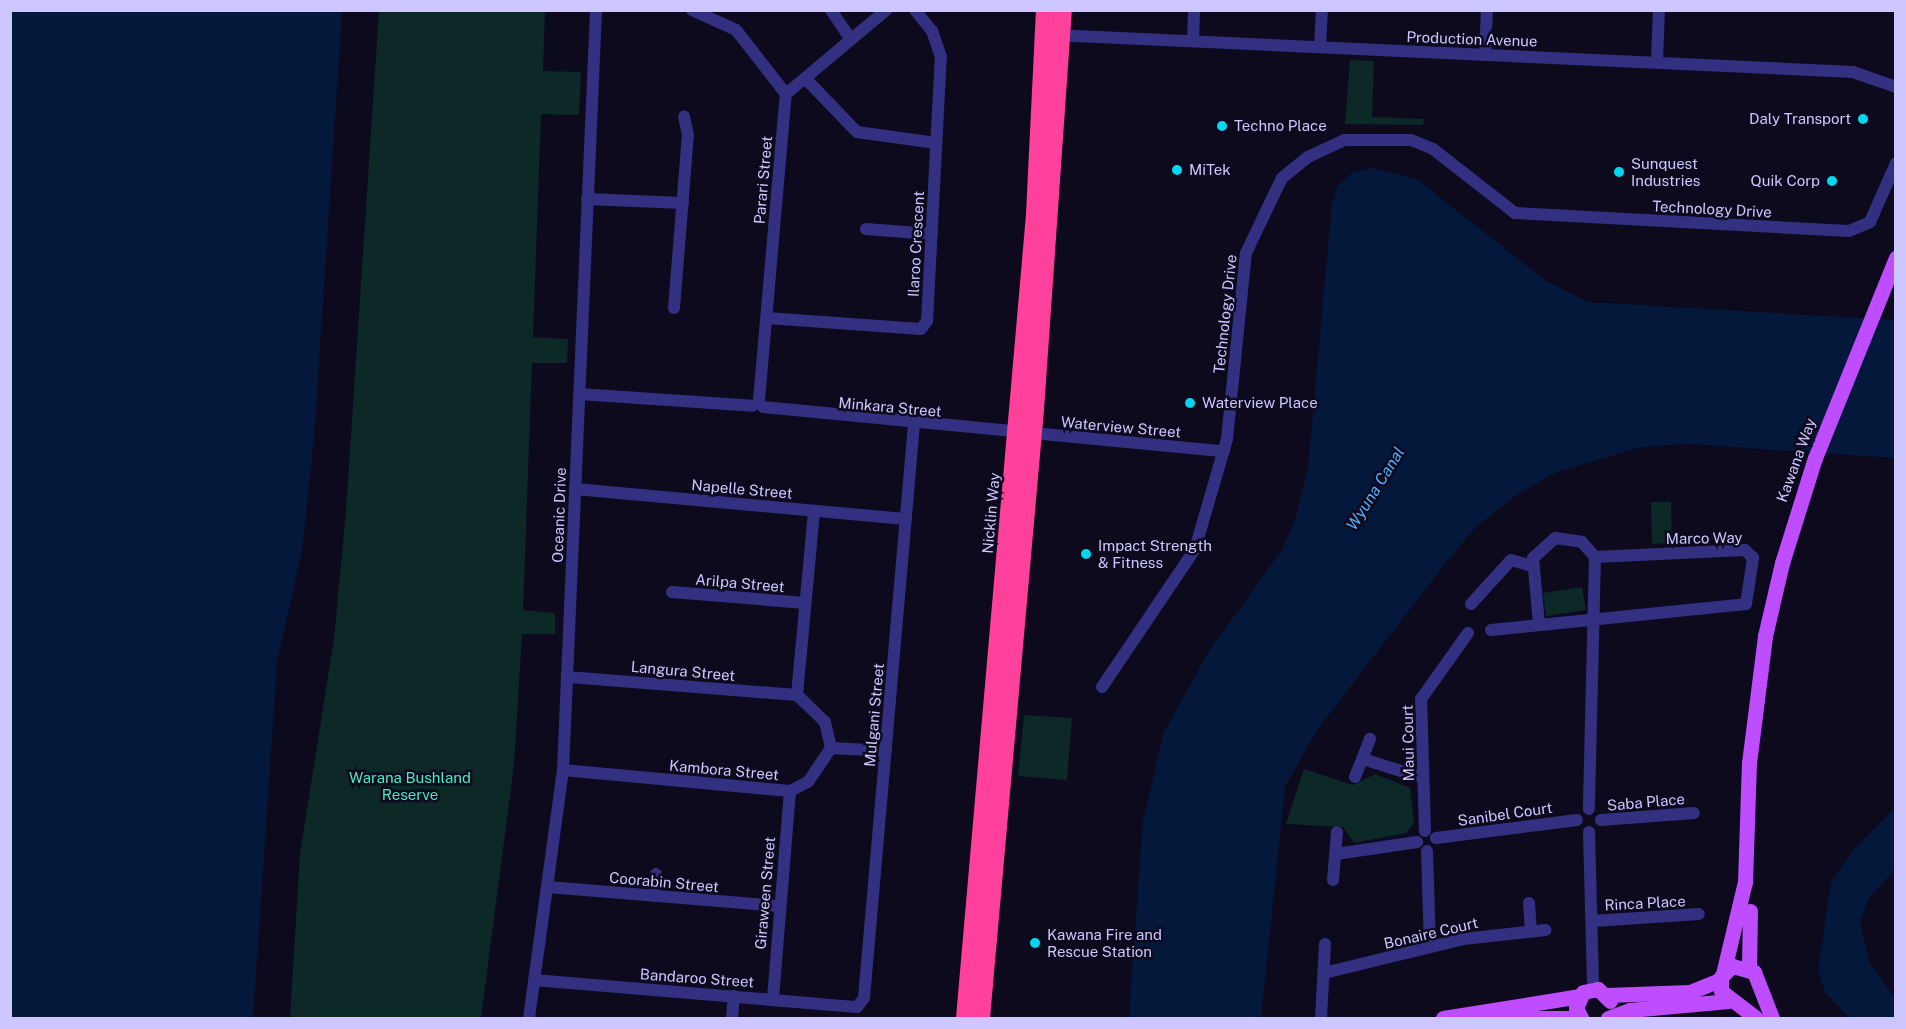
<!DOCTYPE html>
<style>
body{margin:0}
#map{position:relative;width:1906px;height:1029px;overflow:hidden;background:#0d0a1e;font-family:"Public Sans",sans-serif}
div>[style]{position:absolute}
.green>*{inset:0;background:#0c2827}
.water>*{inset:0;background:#04183c}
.minor>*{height:12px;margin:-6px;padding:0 6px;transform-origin:6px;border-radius:6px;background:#333082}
.major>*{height:15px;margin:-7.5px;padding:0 7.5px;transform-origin:7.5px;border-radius:7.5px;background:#be4dff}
.highway>*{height:18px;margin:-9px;padding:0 9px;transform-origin:9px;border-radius:9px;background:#ff419b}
.dots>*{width:16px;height:16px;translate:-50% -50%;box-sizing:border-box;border:3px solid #0d0a1e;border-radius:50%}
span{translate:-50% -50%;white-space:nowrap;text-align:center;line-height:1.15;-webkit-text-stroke:5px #0d0a1e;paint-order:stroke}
.street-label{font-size:15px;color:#cdc6ff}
.poi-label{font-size:15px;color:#cdc6ff}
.right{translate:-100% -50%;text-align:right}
.left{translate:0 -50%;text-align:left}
.park-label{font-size:15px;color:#47eac2}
.water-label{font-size:16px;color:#54afff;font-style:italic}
.frame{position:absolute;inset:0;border:12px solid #cdc6ff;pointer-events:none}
</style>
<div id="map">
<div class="green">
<i style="clip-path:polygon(379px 11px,545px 11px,543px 71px,581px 72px,579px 115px,541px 114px,533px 337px,568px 339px,567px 363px,532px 363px,523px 610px,555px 613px,555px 634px,522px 634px,514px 765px,481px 1018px,290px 1018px,300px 854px,334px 639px,346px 511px)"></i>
<i style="clip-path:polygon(1350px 60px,1374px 61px,1372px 117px,1424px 119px,1423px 125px,1345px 124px)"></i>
<i style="clip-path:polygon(1651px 502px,1671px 502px,1672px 543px,1652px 544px)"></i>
<i style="clip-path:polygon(1582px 587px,1586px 610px,1546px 616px,1543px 593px)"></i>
<i style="clip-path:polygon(1024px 715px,1072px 718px,1067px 780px,1018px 776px)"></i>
<i style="clip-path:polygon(1304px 769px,1353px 785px,1375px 774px,1410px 788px,1414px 823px,1406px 833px,1354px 843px,1343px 827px,1286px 824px)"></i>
</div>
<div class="water">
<i style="clip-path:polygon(10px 11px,342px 11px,314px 438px,302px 551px,277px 662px,253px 1018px,11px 1018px)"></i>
<i style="clip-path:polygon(1372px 168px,1418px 180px,1546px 281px,1588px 302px,1895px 320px,1895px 458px,1690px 444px,1641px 447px,1557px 472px,1515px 496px,1476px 527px,1447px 561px,1317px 730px,1285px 787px,1261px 1018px,1129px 1018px,1143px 821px,1164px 732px,1209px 651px,1282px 550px,1296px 517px,1308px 469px,1332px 204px,1338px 185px,1353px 172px)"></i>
<i style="clip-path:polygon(1895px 808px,1895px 869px,1869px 898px,1860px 921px,1869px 962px,1895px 998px,1895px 1018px,1850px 1018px,1825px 992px,1818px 971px,1831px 881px,1857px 846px)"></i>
</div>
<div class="minor">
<i style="left:692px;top:10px;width:48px;rotate:24.4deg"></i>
<i style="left:736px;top:30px;width:81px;rotate:52deg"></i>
<i style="left:831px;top:10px;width:32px;rotate:56deg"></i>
<i style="left:1054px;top:35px;width:800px;rotate:2.65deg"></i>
<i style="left:1853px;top:72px;width:46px;rotate:19.2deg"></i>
<i style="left:1193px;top:41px;width:31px;rotate:-88deg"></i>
<i style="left:1320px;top:47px;width:37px;rotate:-87deg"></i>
<i style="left:1485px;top:55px;width:45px;rotate:-87.5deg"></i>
<i style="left:1657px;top:61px;width:51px;rotate:-87.8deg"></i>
<i style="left:805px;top:78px;width:75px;rotate:46.1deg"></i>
<i style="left:857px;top:132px;width:80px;rotate:7.9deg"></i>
<i style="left:587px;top:199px;width:96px;rotate:2.4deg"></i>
<i style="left:866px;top:229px;width:66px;rotate:4.3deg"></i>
<i style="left:674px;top:308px;width:174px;rotate:-85.4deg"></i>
<i style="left:688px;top:135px;width:19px;rotate:-102deg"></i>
<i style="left:767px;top:318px;width:154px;rotate:4.1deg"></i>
<i style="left:921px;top:329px;width:10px;rotate:-53deg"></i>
<i style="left:927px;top:321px;width:264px;rotate:-87deg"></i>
<i style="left:941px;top:57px;width:28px;rotate:-109deg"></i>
<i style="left:932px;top:31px;width:27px;rotate:-129deg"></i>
<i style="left:579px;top:394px;width:174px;rotate:3.9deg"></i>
<i style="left:759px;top:400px;width:307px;rotate:-85deg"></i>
<i style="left:786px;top:94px;width:131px;rotate:-40deg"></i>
<i style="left:763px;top:407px;width:463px;rotate:5.5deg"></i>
<i style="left:575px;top:489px;width:332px;rotate:5.2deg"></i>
<i style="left:672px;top:592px;width:133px;rotate:4.7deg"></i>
<i style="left:1471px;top:604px;width:59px;rotate:-47.7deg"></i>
<i style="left:1511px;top:560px;width:22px;rotate:16deg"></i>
<i style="left:1539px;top:624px;width:66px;rotate:-95.2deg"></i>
<i style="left:1533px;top:558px;width:30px;rotate:-42deg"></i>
<i style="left:1555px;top:538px;width:27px;rotate:8deg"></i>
<i style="left:1582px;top:542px;width:20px;rotate:49deg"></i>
<i style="left:1595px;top:557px;width:252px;rotate:91.4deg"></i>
<i style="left:1491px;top:630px;width:256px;rotate:-5.8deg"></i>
<i style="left:1746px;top:604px;width:47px;rotate:-81.3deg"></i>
<i style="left:1753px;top:558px;width:11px;rotate:-135deg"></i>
<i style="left:1745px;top:550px;width:150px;rotate:177.3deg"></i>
<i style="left:1102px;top:687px;width:166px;rotate:-56deg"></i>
<i style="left:1195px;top:549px;width:115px;rotate:-73.8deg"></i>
<i style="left:1227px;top:439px;width:187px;rotate:-84.2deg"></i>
<i style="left:1246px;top:253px;width:83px;rotate:-64.4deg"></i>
<i style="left:1282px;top:178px;width:33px;rotate:-39deg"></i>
<i style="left:1308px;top:157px;width:40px;rotate:-25deg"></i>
<i style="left:1344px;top:140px;width:67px"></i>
<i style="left:1411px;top:140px;width:24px;rotate:22deg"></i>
<i style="left:1433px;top:149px;width:104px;rotate:38deg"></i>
<i style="left:1515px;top:213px;width:334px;rotate:3.1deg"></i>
<i style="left:1849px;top:231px;width:23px;rotate:-23deg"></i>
<i style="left:1870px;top:222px;width:64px;rotate:-66.2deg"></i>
<i style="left:797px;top:695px;width:185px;rotate:-84.7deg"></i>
<i style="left:831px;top:748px;width:55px;rotate:3.1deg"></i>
<i style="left:1363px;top:759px;width:63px;rotate:17.6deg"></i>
<i style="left:563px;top:770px;width:228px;rotate:5.3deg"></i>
<i style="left:790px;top:791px;width:20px;rotate:-27deg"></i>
<i style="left:808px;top:782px;width:41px;rotate:-55.9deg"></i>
<i style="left:831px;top:748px;width:27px;rotate:-103deg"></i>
<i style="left:825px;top:722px;width:39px;rotate:-136deg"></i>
<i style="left:797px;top:695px;width:231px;rotate:-175.5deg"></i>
<i style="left:1355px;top:777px;width:41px;rotate:-68.5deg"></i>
<i style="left:1601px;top:820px;width:93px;rotate:-4.3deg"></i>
<i style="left:1425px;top:831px;width:132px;rotate:-91.7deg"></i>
<i style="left:1421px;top:699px;width:81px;rotate:-54.5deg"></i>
<i style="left:1589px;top:832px;width:157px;rotate:88.5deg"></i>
<i style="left:1436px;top:838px;width:142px;rotate:-7.3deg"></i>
<i style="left:1427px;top:851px;width:95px;rotate:88.2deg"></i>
<i style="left:1336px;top:854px;width:82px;rotate:-8.4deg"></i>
<i style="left:1333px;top:880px;width:48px;rotate:-85.2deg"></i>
<i style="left:548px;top:887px;width:231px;rotate:4.7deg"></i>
<i style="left:654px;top:896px;width:22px;rotate:-85deg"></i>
<i style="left:1529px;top:903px;width:27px;rotate:86deg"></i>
<i style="left:1593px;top:921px;width:106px;rotate:-3.8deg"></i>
<i style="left:1324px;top:973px;width:143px;rotate:-13.7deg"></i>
<i style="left:1463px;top:939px;width:83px;rotate:-6.2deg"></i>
<i style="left:534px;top:980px;width:324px;rotate:4.8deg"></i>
<i style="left:857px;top:1007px;width:11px;rotate:-52deg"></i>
<i style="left:864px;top:998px;width:576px;rotate:-85.02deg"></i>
<i style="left:773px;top:998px;width:208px;rotate:-85.3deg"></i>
<i style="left:529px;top:1018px;width:250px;rotate:-82.2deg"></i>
<i style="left:563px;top:770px;width:761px;rotate:-87.51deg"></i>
<i style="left:732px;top:1018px;width:22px;rotate:-85deg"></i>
<i style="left:1321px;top:1018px;width:74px;rotate:-86.9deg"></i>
</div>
<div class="major">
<i style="left:1749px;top:968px;width:57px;rotate:-89deg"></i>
<i style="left:1723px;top:974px;width:95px;rotate:-76.6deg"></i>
<i style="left:1745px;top:882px;width:119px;rotate:-88.1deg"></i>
<i style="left:1749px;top:763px;width:128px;rotate:-82.8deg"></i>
<i style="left:1765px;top:636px;width:75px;rotate:-76.9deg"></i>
<i style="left:1782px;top:563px;width:110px;rotate:-72.6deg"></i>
<i style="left:1815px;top:458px;width:216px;rotate:-68deg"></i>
<i style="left:1607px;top:995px;width:83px;rotate:-2.1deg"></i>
<i style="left:1690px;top:992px;width:32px;rotate:-22deg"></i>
<i style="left:1443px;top:1018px;width:139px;rotate:-9.1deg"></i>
<i style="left:1506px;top:1018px;width:75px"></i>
<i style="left:1581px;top:1018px;width:11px;rotate:-117deg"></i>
<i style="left:1576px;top:1008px;width:17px;rotate:-66deg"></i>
<i style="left:1583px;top:992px;width:15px;rotate:-11deg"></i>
<i style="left:1598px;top:989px;width:17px;rotate:45deg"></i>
<i style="left:1608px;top:1018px;width:23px;rotate:-20deg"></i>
<i style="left:1630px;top:1010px;width:99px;rotate:-5.2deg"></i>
<i style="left:1756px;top:1018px;width:44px;rotate:-142.4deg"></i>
<i style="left:1721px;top:991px;width:14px;rotate:-90deg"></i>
<i style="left:1721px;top:977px;width:16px;rotate:-45deg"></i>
<i style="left:1732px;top:966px;width:23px;rotate:15deg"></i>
<i style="left:1754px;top:972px;width:49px;rotate:68.6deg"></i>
</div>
<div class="highway">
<i style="left:965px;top:1018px;width:807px;rotate:-85.02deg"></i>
<i style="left:1035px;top:214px;width:204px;rotate:-87.2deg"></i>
<i style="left:981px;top:1018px;width:611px;rotate:-84.93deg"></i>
<i style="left:1035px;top:409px;width:400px;rotate:-86deg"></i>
</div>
<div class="dots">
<i style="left:1863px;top:119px;background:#00d8f1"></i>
<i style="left:1222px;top:126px;background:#00d8f1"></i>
<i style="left:1177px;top:170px;background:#00d8f1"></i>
<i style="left:1619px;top:172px;background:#00d8f1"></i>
<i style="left:1832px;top:181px;background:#00d8f1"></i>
<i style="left:1190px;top:403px;background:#00d8f1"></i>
<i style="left:1086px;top:554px;background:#00d8f1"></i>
<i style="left:1035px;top:943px;background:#00d8f1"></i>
</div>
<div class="street-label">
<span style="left:1472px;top:39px;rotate:2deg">Production Avenue</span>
<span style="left:763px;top:180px;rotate:-85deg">Parari Street</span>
<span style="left:1712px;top:209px;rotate:3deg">Technology Drive</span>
<span style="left:916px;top:244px;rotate:-87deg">Ilaroo Crescent</span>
<span style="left:1225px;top:314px;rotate:-84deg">Technology Drive</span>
<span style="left:890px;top:407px;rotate:5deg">Minkara Street</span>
<span style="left:1121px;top:427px;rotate:5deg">Waterview Street</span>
<span style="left:1796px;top:460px;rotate:-70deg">Kawana Way</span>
<span style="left:742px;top:489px;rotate:5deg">Napelle Street</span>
<span style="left:991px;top:513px;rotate:-85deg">Nicklin Way</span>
<span style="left:559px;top:515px;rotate:-88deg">Oceanic Drive</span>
<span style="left:1704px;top:538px;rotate:-1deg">Marco Way</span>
<span style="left:740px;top:583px;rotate:5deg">Arilpa Street</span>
<span style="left:683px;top:671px;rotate:5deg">Langura Street</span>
<span style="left:874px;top:715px;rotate:-85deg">Mulgani Street</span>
<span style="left:1408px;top:743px;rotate:-91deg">Maui Court</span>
<span style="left:724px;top:770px;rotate:5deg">Kambora Street</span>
<span style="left:1646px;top:802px;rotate:-5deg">Saba Place</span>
<span style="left:1505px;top:814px;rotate:-8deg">Sanibel Court</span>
<span style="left:664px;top:882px;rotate:5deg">Coorabin Street</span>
<span style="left:765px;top:893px;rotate:-85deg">Giraween Street</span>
<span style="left:1645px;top:903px;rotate:-3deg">Rinca Place</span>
<span style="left:1431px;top:933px;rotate:-13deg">Bonaire Court</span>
<span style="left:697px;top:978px;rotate:4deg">Bandaroo Street</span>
</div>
<div class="poi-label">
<span class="right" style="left:1851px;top:119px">Daly Transport</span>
<span class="left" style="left:1234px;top:126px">Techno Place</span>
<span class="left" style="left:1631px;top:172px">Sunquest<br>Industries</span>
<span class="left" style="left:1189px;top:170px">MiTek</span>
<span class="right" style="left:1820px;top:181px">Quik Corp</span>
<span class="left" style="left:1202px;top:403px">Waterview Place</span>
<span class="left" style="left:1098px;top:554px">Impact Strength<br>&amp; Fitness</span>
<span class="left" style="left:1047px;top:943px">Kawana Fire and<br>Rescue Station</span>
</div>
<div class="park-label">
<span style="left:410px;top:786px">Warana Bushland<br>Reserve</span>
</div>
<div class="water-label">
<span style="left:1376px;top:489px;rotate:-58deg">Wyuna Canal</span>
</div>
<div class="frame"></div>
</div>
